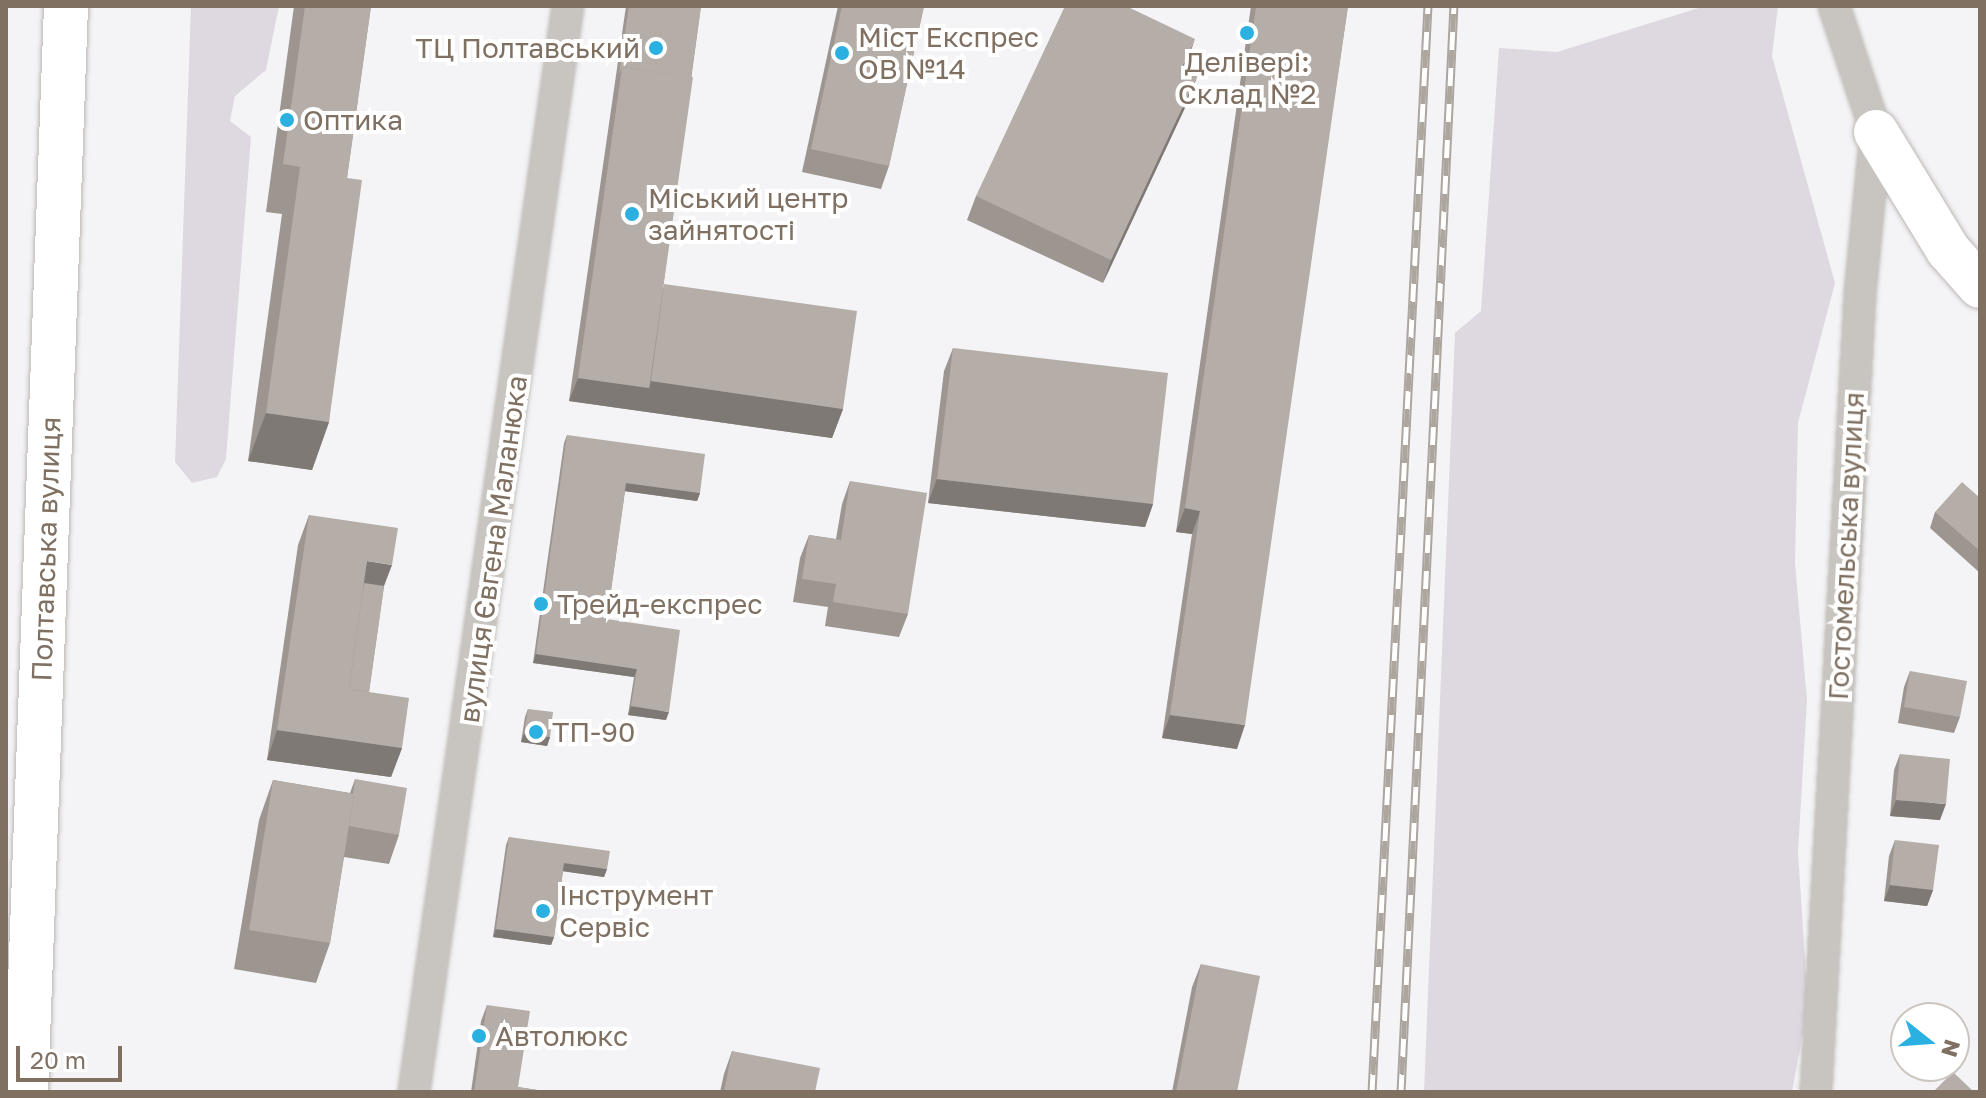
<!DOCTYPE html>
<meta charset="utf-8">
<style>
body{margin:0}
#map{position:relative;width:1986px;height:1098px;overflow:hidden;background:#f4f4f7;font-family:"Golos Text",sans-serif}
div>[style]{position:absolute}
.green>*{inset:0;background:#ded8e1}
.roads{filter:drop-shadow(0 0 2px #bdb8b3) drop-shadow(0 0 2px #bdb8b3)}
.street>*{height:30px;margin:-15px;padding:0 15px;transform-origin:15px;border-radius:15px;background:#c8c4c0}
.secondary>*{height:44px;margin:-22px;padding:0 22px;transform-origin:22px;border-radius:22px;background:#fff}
.primary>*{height:44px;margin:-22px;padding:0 22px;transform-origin:22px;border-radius:22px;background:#fff}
.rail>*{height:9px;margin-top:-4.5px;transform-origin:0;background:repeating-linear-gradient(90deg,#fff 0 18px,#aca69f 0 36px);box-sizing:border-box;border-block:2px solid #aca69f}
.wall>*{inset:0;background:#9c9590}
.shaded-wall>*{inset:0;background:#7f7975}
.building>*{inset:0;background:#b5ada7}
.dots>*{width:22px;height:22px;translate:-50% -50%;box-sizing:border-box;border:4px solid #fff;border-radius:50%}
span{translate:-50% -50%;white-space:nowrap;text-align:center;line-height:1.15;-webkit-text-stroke:8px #fff;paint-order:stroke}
.poi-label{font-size:28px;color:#7f7062}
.left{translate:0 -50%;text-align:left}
.right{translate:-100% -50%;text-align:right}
.street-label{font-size:28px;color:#7f7062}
.frame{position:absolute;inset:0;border:8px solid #7f7062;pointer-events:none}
.north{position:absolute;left:1890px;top:1002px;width:80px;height:80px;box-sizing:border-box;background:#fff;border:2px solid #ccc6c0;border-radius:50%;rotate:107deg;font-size:22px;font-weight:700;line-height:32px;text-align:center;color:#7f7062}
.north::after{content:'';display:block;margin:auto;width:28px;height:36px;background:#2ab0e1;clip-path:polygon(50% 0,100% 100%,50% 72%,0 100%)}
.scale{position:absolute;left:16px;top:1046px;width:106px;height:36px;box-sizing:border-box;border:4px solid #7f7062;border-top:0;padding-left:10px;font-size:24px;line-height:28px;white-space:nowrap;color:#7f7062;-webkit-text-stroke:6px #fff;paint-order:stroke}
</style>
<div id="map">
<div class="green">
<i style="clip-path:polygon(191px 6px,279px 6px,266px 70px,235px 96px,230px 121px,251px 137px,226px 459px,217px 477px,192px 483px,175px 462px)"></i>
<i style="clip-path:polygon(1705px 6px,1778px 6px,1772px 56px,1835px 283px,1798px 423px,1795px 563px,1807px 700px,1798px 852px,1808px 1005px,1792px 1092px,1424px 1092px,1455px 333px,1481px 311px,1499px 48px,1557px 52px)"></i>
</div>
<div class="roads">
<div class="street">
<i style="left:414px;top:1092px;width:1097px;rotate:-81.93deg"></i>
<i style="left:1816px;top:1092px;width:799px;rotate:-86.84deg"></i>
<i style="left:1860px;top:294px;width:163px;rotate:-84.4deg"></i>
<i style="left:1876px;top:132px;width:133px;rotate:-108.4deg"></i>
</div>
<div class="secondary">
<i style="left:1876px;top:132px;width:138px;rotate:58.6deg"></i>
<i style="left:1948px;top:250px;width:48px;rotate:48.4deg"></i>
</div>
<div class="primary">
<i style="left:26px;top:1092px;width:1087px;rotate:-87.89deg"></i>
</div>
</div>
<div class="rail">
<i style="left:1372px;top:1092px;width:1087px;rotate:-87.05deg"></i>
<i style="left:1401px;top:1092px;width:1087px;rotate:-87.21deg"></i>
</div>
<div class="wall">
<i style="clip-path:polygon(294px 6px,371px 6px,347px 178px,329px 422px,312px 470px,248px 461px,282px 214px,266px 212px)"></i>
<i style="clip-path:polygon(626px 6px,701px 6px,663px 287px,843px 409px,832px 438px,569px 401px)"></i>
<i style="clip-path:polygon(838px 6px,924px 6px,889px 166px,881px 189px,802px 172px)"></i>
<i style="clip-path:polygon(1251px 6px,1348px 6px,1237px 749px,1162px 738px,1192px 534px,1176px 532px)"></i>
<i style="clip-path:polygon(1187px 62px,1184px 68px,1190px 97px,1103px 283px,967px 220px,976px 196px)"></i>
<i style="clip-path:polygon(953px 348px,1153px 504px,1145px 527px,928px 503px,944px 371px)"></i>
<i style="clip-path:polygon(567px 435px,700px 493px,697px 501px,625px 491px,607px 619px,666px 720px,628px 715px,634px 677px,533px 663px,564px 443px)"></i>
<i style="clip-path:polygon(850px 481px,908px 614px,899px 637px,825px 626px,828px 607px,793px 602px,800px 558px,809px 535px,836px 539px,842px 504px)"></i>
<i style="clip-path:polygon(1980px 498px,1980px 573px,1930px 528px,1935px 512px)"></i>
<i style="clip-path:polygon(309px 515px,384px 586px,369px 692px,402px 748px,391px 777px,267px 760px,298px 545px)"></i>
<i style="clip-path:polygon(1910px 671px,1960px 717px,1954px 733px,1898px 723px,1904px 687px)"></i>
<i style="clip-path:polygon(528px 709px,550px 737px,547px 746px,521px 742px,525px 717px)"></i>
<i style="clip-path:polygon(1900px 754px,1940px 820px,1890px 816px,1894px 770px)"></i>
<i style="clip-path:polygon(355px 779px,399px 835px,389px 864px,344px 857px,330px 943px,316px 983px,234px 969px,259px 820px,273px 780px,350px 793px)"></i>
<i style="clip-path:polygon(509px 837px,607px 869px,604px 877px,563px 871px,554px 937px,551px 945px,493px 937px,506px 845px)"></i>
<i style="clip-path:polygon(1895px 840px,1933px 890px,1927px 906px,1884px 901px,1889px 856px)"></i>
<i style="clip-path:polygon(1201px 964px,1237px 1092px,1172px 1092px,1192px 987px)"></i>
<i style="clip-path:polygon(487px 1005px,518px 1087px,550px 1092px,471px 1092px,481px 1021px)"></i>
<i style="clip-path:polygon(732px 1051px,815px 1092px,720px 1092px,724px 1074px)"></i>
</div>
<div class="shaded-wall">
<i style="clip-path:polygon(1195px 39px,1187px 62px,1173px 90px,1182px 67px)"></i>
<i style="clip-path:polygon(1198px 74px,1190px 97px,1103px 283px,1111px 260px)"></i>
<i style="clip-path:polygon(578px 378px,649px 388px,651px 381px,843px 409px,832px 438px,569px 401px)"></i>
<i style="clip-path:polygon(266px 413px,329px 422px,312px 470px,248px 461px)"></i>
<i style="clip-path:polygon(937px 479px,1153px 504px,1145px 527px,928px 503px)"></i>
<i style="clip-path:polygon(626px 483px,700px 493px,697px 501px,623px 491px)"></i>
<i style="clip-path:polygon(1185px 508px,1200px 511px,1192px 534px,1176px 532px)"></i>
<i style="clip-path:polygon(367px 561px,392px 565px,381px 594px,358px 591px)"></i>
<i style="clip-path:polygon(536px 654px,637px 669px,634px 677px,533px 663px)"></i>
<i style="clip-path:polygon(631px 706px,669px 712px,666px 720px,628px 715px)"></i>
<i style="clip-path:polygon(1170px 715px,1245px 725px,1237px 749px,1162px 738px)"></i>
<i style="clip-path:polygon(277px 730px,402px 748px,391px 777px,267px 760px)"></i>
<i style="clip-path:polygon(524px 734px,550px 737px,547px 746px,521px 742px)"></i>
<i style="clip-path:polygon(1896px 800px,1946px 804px,1940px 820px,1890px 816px)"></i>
<i style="clip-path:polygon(564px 863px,607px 869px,604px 877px,561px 871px)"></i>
<i style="clip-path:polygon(1890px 885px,1933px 890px,1927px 906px,1884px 901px)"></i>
<i style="clip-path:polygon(496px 929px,554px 937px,551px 945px,493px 937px)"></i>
</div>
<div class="building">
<i style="clip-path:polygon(305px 6px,371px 6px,347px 178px,362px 180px,329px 422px,266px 413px,300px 167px,283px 164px)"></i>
<i style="clip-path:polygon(629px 6px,701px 6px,691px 77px,622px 67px,619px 74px)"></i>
<i style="clip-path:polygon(842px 6px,924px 6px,889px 166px,811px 149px)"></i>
<i style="clip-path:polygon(1065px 6px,1126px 6px,1195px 39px,1182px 67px,1198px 74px,1111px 260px,976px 196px)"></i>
<i style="clip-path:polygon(1256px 6px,1348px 6px,1245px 725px,1170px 715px,1200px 511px,1185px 508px)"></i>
<i style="clip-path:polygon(622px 67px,693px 77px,649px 388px,578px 378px)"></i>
<i style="clip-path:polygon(664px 284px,857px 311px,843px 409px,651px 381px)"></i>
<i style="clip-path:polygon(953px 348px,1168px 373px,1153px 504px,937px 479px)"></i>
<i style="clip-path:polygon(567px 435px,705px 454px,700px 493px,626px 483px,607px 619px,680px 630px,669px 712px,631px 706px,637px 669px,536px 654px)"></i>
<i style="clip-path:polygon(850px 481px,927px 493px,908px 614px,833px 602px,836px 584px,802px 579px,809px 535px,841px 540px)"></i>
<i style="clip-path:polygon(1962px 482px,1980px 498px,1980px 551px,1935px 512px)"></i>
<i style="clip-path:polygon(309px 515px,398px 528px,392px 565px,367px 561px,349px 689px,409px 698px,402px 748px,277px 730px)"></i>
<i style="clip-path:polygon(364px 583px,384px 586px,369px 692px,349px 689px)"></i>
<i style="clip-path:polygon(1910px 671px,1967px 681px,1960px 717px,1904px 707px)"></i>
<i style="clip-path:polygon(528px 709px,553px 712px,550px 737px,524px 734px)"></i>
<i style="clip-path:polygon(1900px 754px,1950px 759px,1946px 804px,1896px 800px)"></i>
<i style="clip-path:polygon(355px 779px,407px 788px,399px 835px,349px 826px,354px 794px,353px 794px)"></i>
<i style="clip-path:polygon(273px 780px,354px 794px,330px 943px,249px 930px)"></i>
<i style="clip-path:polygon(509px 837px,610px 851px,607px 869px,564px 863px,554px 937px,496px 929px)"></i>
<i style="clip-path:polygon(1895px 840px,1939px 845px,1933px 890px,1890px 885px)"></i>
<i style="clip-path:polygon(1201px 964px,1260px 976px,1237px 1092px,1176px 1092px)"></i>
<i style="clip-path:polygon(487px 1005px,530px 1011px,518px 1087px,550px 1092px,474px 1092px)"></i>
<i style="clip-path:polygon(732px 1051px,820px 1068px,815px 1092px,724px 1092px)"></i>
<i style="clip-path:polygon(1953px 1072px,1974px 1092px,1933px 1092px)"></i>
</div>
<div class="dots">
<i style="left:1247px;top:33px;background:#2ab0e1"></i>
<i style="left:656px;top:48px;background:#2ab0e1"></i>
<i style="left:842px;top:53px;background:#2ab0e1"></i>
<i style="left:287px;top:120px;background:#2ab0e1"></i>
<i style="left:632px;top:214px;background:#2ab0e1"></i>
<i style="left:541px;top:604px;background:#2ab0e1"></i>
<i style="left:536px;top:732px;background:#2ab0e1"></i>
<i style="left:543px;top:911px;background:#2ab0e1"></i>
<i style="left:479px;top:1036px;background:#2ab0e1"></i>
</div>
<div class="poi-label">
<span class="left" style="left:858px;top:53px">Міст Експрес<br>ОВ №14</span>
<span class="right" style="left:640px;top:48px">ТЦ Полтавський</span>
<span style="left:1247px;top:78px">Делівері:<br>Склад №2</span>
<span class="left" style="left:303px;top:120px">Оптика</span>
<span class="left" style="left:648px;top:214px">Міський центр<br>зайнятості</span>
<span class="left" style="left:557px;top:604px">Трейд-експрес</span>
<span class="left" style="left:552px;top:732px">ТП-90</span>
<span class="left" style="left:559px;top:911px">Інструмент<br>Сервіс</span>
<span class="left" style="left:495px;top:1036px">Автолюкс</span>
</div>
<div class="street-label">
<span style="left:1846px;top:546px;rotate:-87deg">Гостомельська вулиця</span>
<span style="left:46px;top:549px;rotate:-88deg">Полтавська вулиця</span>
<span style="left:493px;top:549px;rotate:-82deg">вулиця Євгена Маланюка</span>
</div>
<div class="frame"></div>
<div class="north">N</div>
<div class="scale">20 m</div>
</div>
